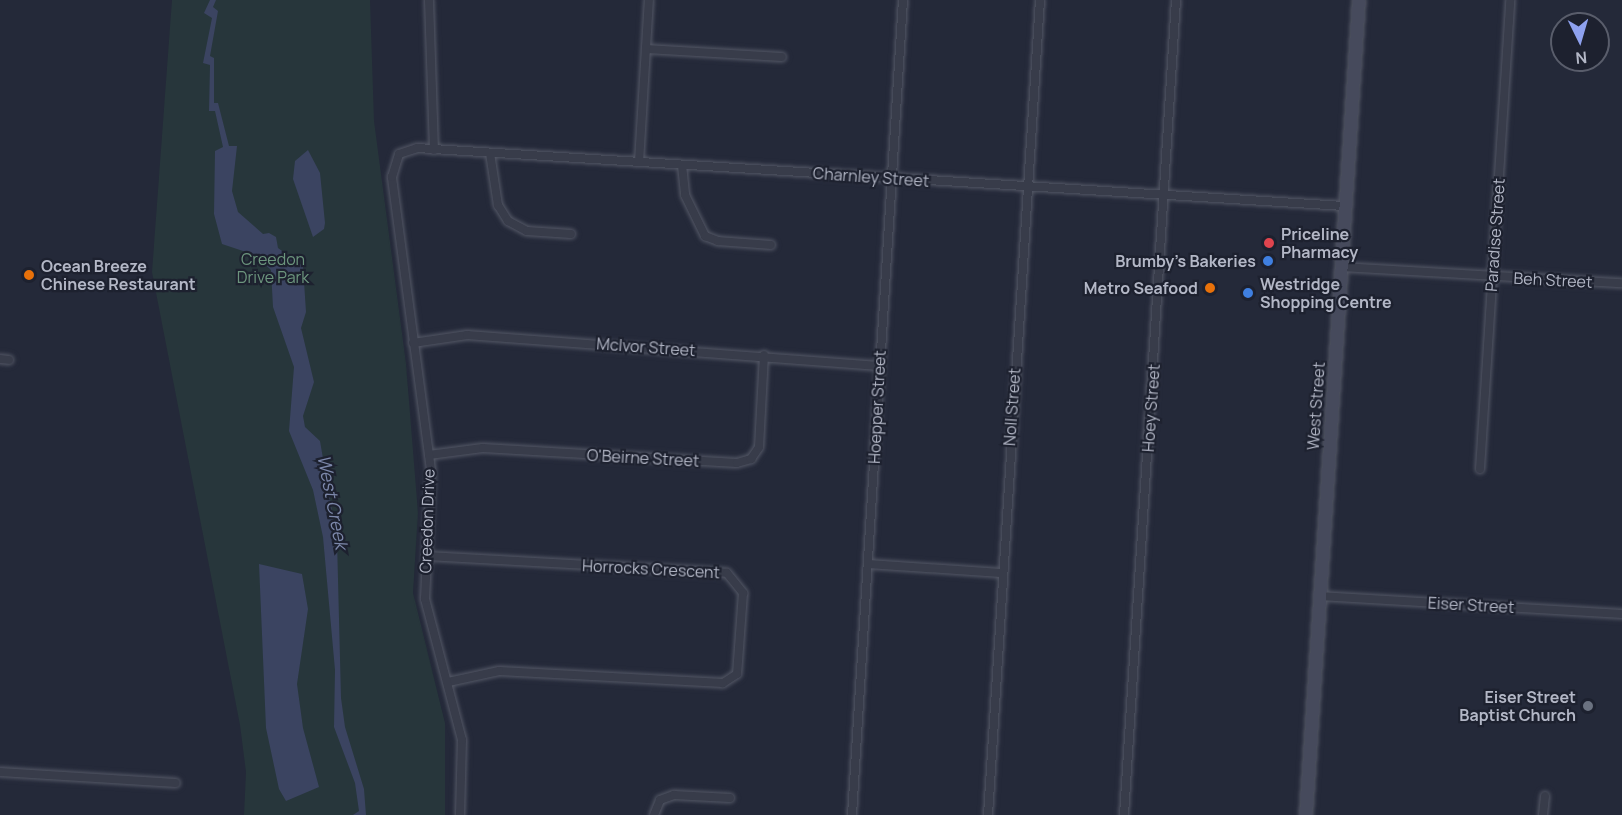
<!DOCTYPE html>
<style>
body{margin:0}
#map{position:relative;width:1622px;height:815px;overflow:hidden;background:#242939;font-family:Manrope,sans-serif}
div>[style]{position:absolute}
.green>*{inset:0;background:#27363b}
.water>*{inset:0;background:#3b4461}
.roads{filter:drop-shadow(0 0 2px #535765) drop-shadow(0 0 2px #535765)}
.minor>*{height:8px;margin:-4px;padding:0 4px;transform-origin:4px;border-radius:4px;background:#383c4a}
.secondary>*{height:12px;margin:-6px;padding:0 6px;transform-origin:6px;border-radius:6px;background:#464a5c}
.dots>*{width:16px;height:16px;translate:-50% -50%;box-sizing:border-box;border:3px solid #1d212f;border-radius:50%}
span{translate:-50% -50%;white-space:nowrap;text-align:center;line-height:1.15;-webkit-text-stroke:4.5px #1d212f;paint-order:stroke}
.street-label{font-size:16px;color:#b3b7c6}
.poi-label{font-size:16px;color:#b3b7c6;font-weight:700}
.left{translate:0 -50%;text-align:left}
.right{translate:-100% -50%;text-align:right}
.park-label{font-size:16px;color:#6c957d}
.water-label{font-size:18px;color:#7d88ab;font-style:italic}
.north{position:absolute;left:1550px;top:12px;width:60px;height:60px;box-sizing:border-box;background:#1d212f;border:2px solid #595d6b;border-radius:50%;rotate:175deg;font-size:16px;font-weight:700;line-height:24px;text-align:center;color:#b3b7c6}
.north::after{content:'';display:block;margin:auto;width:21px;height:27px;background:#8ea1ef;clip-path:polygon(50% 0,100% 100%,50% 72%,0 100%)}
</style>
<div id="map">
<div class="green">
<i style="clip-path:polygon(172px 0,370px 0,374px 121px,406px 364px,418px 513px,413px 593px,445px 723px,445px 815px,244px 815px,246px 772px,240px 725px,152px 272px)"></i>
</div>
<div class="water">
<i style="clip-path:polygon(210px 0,216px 0,213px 7px,218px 11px,210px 56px,214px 58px,214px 103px,218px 103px,229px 146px,237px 146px,232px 191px,238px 212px,263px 234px,269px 233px,276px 237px,278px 248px,303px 266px,306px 312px,301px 328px,314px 382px,303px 416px,305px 427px,320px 441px,337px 540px,341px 698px,345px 727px,364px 789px,366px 815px,353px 815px,359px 811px,355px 783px,334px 727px,335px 670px,323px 537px,313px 490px,289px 431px,294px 367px,273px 307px,271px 270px,255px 255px,222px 244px,214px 214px,215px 151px,223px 147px,215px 111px,209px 111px,210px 65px,203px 63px,212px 18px,204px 13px)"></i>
<i style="clip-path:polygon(308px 150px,320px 173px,325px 223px,324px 229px,313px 237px,293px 179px,295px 161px)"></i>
<i style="clip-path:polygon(259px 564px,302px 574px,308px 609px,297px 684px,303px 728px,319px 787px,286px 801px,279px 789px,266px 728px)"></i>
</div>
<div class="roads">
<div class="minor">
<i style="left:429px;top:0;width:150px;rotate:88.1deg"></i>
<i style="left:646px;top:49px;width:136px;rotate:3.4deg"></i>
<i style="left:490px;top:153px;width:53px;rotate:81.3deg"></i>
<i style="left:498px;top:205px;width:19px;rotate:58deg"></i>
<i style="left:508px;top:221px;width:21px;rotate:28deg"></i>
<i style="left:527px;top:231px;width:44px;rotate:3.9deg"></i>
<i style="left:639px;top:162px;width:162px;rotate:-86.5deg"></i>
<i style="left:682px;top:165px;width:30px;rotate:84deg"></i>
<i style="left:685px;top:195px;width:46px;rotate:64deg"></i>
<i style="left:705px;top:236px;width:14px;rotate:21deg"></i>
<i style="left:718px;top:241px;width:53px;rotate:4.3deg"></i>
<i style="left:1341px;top:267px;width:281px;rotate:3.3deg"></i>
<i style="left:413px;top:343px;width:55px;rotate:-8.4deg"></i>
<i style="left:467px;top:335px;width:413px;rotate:4.3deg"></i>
<i style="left:0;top:359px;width:9px;rotate:6deg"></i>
<i style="left:429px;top:455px;width:54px;rotate:-7.4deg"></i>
<i style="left:483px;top:448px;width:254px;rotate:3.4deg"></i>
<i style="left:737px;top:463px;width:15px;rotate:-16deg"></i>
<i style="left:751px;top:459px;width:14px;rotate:-56deg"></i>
<i style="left:759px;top:447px;width:92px;rotate:-86.9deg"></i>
<i style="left:1480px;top:469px;width:470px;rotate:-86.3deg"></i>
<i style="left:427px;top:556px;width:300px;rotate:3.2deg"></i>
<i style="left:727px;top:573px;width:26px;rotate:51deg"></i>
<i style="left:743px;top:593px;width:81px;rotate:94.2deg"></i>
<i style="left:737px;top:674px;width:17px;rotate:147deg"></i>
<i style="left:723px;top:683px;width:224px;rotate:-176.9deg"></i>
<i style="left:499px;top:671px;width:52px;rotate:167.8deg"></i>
<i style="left:868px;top:564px;width:133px;rotate:3.9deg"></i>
<i style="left:1319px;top:596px;width:304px;rotate:3.4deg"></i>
<i style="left:0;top:772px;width:176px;rotate:3.6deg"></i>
<i style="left:460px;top:815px;width:75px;rotate:-88.5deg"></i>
<i style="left:462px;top:740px;width:146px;rotate:-104.7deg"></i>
<i style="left:425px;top:599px;width:129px;rotate:-87.3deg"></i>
<i style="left:431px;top:470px;width:296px;rotate:-97.6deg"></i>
<i style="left:392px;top:177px;width:24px;rotate:-73deg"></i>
<i style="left:399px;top:154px;width:19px;rotate:-18deg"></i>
<i style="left:417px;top:148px;width:929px;rotate:3.58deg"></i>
<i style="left:654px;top:815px;width:16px;rotate:-68deg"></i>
<i style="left:660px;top:800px;width:15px;rotate:-20deg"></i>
<i style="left:674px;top:795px;width:56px;rotate:3.1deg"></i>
<i style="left:852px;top:815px;width:817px;rotate:-86.42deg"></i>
<i style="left:988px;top:815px;width:817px;rotate:-86.35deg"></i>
<i style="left:1124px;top:815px;width:817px;rotate:-86.35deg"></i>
<i style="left:1543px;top:815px;width:19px;rotate:-84deg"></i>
</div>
<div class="secondary">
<i style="left:1306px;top:815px;width:817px;rotate:-86.28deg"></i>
</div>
</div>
<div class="dots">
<i style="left:1269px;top:243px;background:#e0444e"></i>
<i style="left:1268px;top:261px;background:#3f7fe0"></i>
<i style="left:29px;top:275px;background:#e8710a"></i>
<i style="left:1210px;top:288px;background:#e8710a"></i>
<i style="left:1248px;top:293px;background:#3f7fe0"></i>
<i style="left:1588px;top:706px;background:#6b7280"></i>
</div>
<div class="street-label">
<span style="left:871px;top:177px;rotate:4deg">Charnley Street</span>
<span style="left:1495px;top:235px;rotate:-86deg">Paradise Street</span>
<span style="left:1553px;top:280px;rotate:3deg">Beh Street</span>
<span style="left:646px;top:347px;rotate:4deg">McIvor Street</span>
<span style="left:1316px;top:406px;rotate:-86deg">West Street</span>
<span style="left:877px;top:407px;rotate:-87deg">Hoepper Street</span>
<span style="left:1012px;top:407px;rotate:-86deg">Noll Street</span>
<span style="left:1151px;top:408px;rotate:-86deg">Hoey Street</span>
<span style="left:643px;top:458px;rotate:3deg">O'Beirne Street</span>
<span style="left:427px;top:521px;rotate:-88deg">Creedon Drive</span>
<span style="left:651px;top:569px;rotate:3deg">Horrocks Crescent</span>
<span style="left:1471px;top:605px;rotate:3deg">Eiser Street</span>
</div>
<div class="poi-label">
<span class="left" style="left:1281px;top:243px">Priceline<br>Pharmacy</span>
<span class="right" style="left:1256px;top:261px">Brumby's Bakeries</span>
<span class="left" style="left:41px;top:275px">Ocean Breeze<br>Chinese Restaurant</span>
<span class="left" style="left:1260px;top:293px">Westridge<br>Shopping Centre</span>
<span class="right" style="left:1198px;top:288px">Metro Seafood</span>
<span class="right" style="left:1576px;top:706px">Eiser Street<br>Baptist Church</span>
</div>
<div class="park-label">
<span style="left:273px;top:268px">Creedon<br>Drive Park</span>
</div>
<div class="water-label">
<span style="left:333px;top:502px;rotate:79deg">West Creek</span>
</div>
<div class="north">N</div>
</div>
